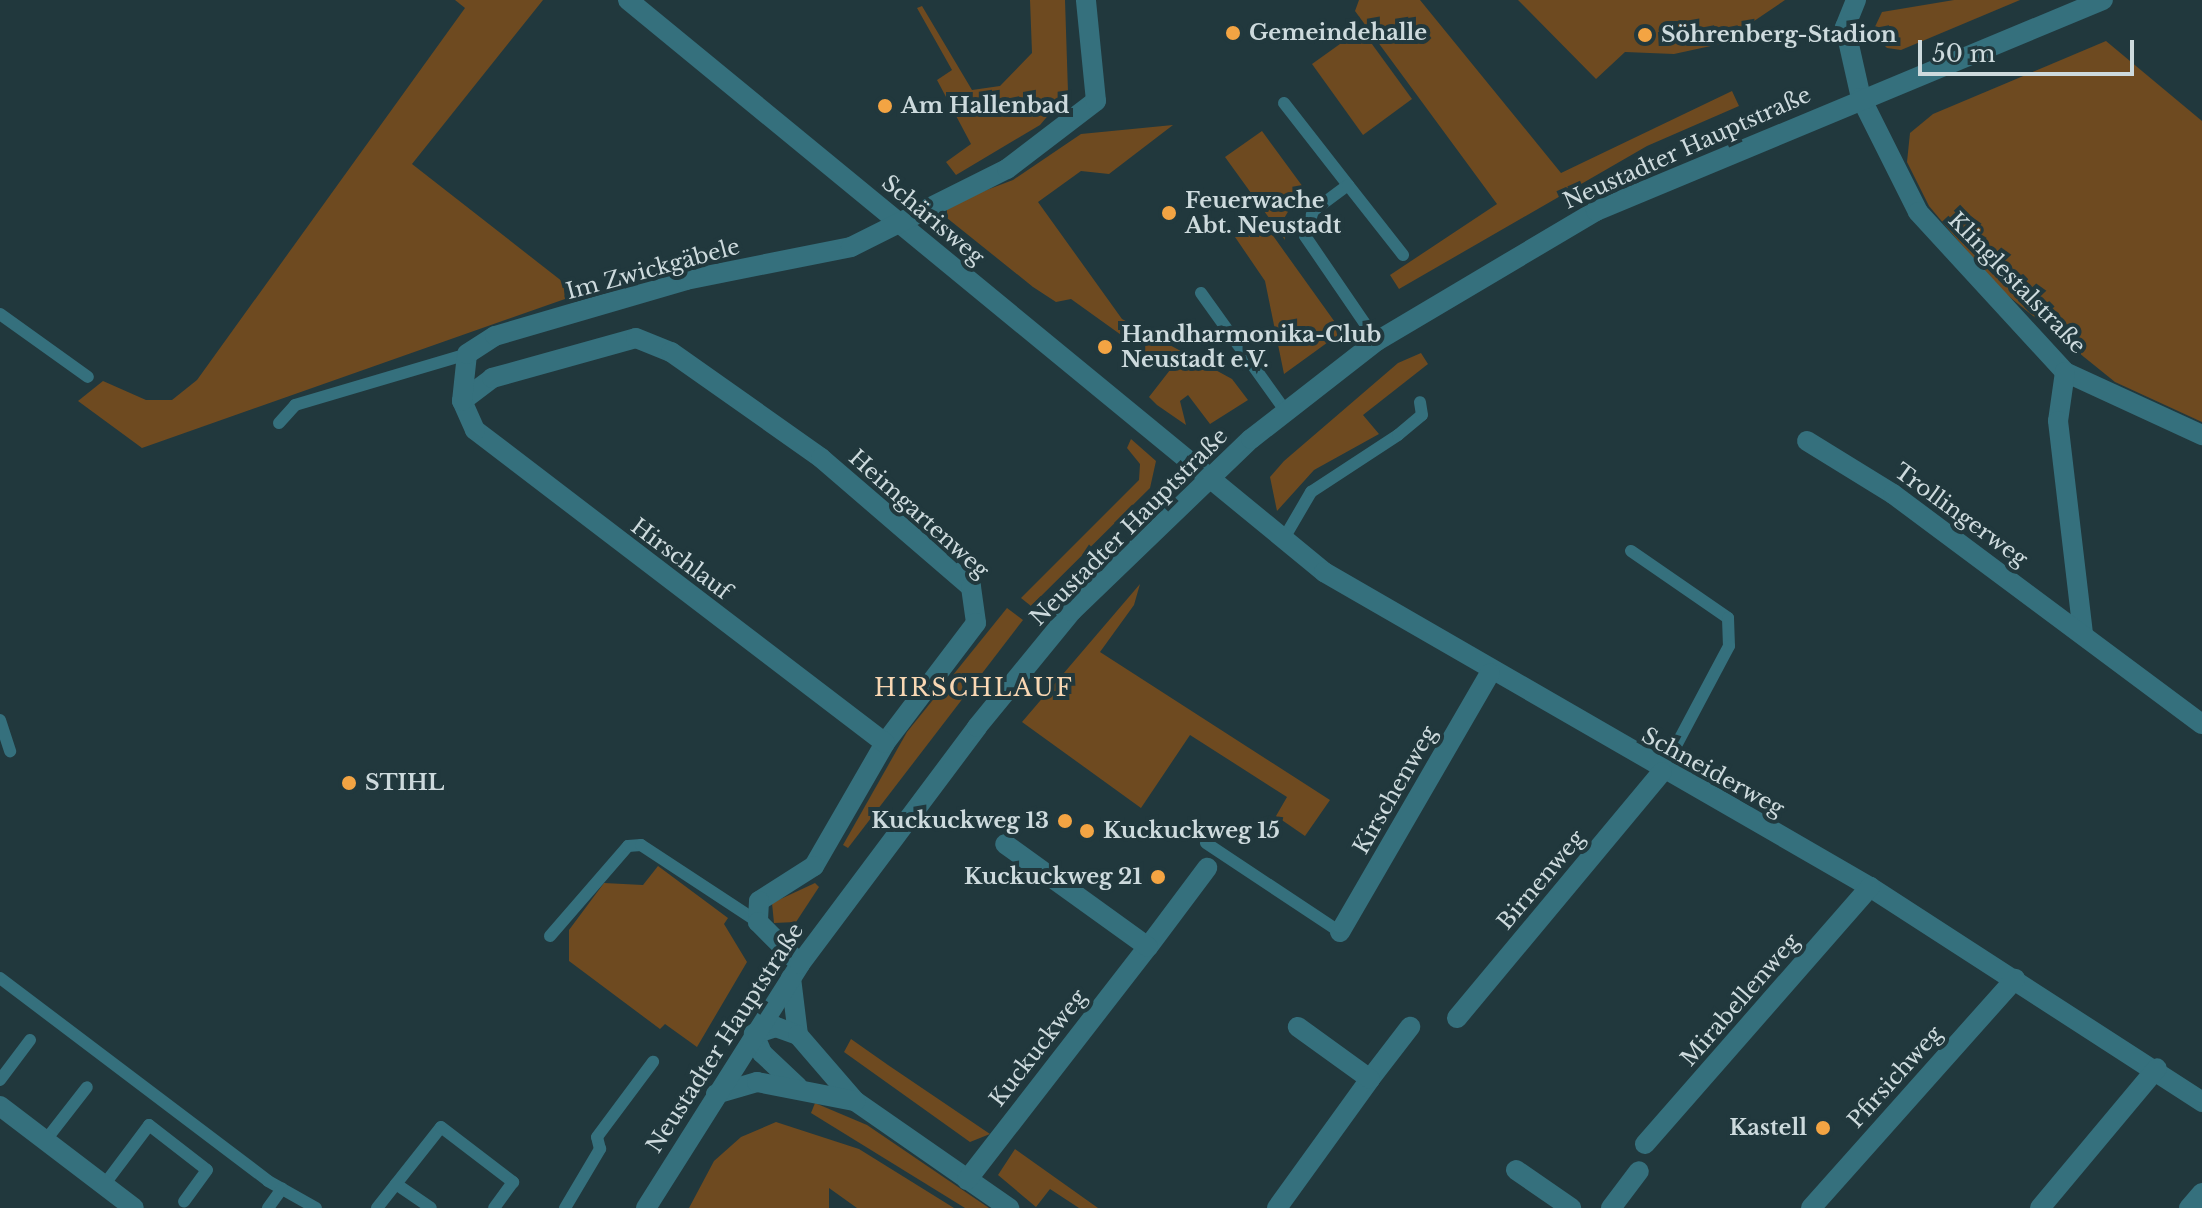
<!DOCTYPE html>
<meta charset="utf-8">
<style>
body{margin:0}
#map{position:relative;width:2202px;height:1208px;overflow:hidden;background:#21383d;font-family:"Libre Baskerville",serif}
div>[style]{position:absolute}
.green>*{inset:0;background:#6e4a20}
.service>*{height:12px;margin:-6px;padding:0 6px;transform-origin:6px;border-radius:6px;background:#35707d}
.minor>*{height:20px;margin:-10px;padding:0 10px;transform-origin:10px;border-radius:10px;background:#35707d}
.tertiary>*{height:20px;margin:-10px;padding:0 10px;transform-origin:10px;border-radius:10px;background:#35707d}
.dots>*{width:22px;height:22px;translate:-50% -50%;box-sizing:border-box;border:4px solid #21383d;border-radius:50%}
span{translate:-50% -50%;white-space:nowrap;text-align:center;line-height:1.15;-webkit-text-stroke:8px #21383d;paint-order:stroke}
.poi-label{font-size:22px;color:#cddadd;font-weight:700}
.left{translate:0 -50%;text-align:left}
.right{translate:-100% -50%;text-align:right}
.street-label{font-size:22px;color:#cddadd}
.neighbourhood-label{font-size:24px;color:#f9d7b3;letter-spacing:2px}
.scale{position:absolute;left:1918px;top:40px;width:216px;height:36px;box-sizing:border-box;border:4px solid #cddadd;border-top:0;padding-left:10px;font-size:24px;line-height:28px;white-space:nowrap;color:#cddadd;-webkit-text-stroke:6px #21383d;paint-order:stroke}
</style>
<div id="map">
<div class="green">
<i style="clip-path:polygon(455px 0,543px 0,412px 164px,563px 282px,565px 299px,142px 448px,78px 401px,103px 381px,146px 400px,172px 400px,197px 380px,465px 8px)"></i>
<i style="clip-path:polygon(1030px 0,1065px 0,1068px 92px,1040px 125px,956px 175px,946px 162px,971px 144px,937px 80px,952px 70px,917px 8px,922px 6px,972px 90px,1000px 86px,1032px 53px)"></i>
<i style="clip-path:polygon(1359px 0,1420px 0,1561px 173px,1732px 91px,1739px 106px,1647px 146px,1399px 289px,1390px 275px,1497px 204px,1355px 11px)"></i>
<i style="clip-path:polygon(1518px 0,1785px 0,1720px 44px,1674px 54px,1625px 52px,1596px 79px)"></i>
<i style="clip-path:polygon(1954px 0,2020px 0,1901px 50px,1887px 48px,1872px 33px,1882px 12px)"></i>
<i style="clip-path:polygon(1361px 29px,1412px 99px,1363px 135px,1312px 64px)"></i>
<i style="clip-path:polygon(2106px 41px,2202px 121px,2202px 422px,2115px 382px,1996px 286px,1929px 206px,1907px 162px,1910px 133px,1933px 114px)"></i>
<i style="clip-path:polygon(1173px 125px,1109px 174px,1081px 171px,1038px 202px,1122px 319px,1232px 379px,1248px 400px,1210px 424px,1188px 395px,1180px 401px,1186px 425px,1157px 405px,1149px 397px,1170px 370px,1071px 299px,1056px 302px,1033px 287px,947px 218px,947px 205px,1013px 180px,1081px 134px)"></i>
<i style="clip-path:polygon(1262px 131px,1303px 187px,1283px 220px,1285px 240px,1225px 157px)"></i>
<i style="clip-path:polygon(1261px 219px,1342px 332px,1284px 374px,1265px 281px,1235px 237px)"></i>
<i style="clip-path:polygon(1421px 353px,1428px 364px,1363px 415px,1379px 434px,1314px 470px,1277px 511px,1270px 477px,1284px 461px,1398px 363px)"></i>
<i style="clip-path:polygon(1131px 439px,1156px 461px,1150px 488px,1031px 606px,1021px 598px,1139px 480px,1140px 464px,1127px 448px)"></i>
<i style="clip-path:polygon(1140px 584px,1134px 605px,1100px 652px,1330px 800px,1305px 836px,1276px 816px,1287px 797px,1190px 735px,1141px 808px,1022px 722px)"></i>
<i style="clip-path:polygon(1007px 608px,1023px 620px,848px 848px,843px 845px,907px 732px)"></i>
<i style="clip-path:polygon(658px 866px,728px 918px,724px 924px,747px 962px,697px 1047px,665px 1024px,660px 1029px,569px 961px,569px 930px,604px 883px,643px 885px)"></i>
<i style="clip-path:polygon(815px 883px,819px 887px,796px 922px,774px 923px,772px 903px)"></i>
<i style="clip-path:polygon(851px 1039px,888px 1065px,990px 1134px,970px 1142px,844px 1052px)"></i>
<i style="clip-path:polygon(815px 1103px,867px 1125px,989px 1208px,965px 1208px,811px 1113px)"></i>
<i style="clip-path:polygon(776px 1122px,859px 1149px,954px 1208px,857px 1208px,829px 1188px,829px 1208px,689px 1208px,714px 1161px,741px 1137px)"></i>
<i style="clip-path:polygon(1015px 1149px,1098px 1208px,1079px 1208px,1050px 1189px,1036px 1207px,998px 1175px)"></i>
</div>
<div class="service">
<i style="left:1284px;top:103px;width:104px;rotate:52deg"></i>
<i style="left:1348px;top:185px;width:44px;rotate:143.4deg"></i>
<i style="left:1313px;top:211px;width:26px;rotate:108deg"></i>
<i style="left:1305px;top:236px;width:127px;rotate:55.6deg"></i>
<i style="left:1348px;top:185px;width:89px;rotate:51.8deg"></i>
<i style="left:1201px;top:293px;width:148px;rotate:54.4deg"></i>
<i style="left:0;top:314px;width:108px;rotate:35.6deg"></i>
<i style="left:279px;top:423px;width:24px;rotate:-48deg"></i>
<i style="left:295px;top:405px;width:179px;rotate:-16.5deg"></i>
<i style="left:1283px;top:540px;width:56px;rotate:-59.7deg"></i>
<i style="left:1311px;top:492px;width:104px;rotate:-33.2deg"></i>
<i style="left:1398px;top:435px;width:31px;rotate:-40deg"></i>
<i style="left:1422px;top:415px;width:13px;rotate:-99deg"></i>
<i style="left:1631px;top:551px;width:118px;rotate:34.6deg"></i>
<i style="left:1728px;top:618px;width:28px;rotate:88deg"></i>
<i style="left:1729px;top:646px;width:143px;rotate:118deg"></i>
<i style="left:0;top:720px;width:33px;rotate:72deg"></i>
<i style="left:1206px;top:843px;width:161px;rotate:33.6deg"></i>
<i style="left:550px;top:936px;width:119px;rotate:-49.1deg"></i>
<i style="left:628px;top:846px;width:13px;rotate:-4deg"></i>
<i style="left:641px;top:845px;width:140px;rotate:33.3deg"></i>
<i style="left:0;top:978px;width:336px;rotate:37.1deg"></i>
<i style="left:268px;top:1181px;width:55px;rotate:29.4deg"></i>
<i style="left:0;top:1080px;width:50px;rotate:-53.1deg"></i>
<i style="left:45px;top:1141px;width:68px;rotate:-52.1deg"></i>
<i style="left:396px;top:1184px;width:42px;rotate:34.4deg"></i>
<i style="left:104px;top:1185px;width:75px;rotate:-53.1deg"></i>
<i style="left:149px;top:1125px;width:73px;rotate:37.8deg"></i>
<i style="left:207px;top:1170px;width:39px;rotate:126deg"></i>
<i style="left:268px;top:1208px;width:24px;rotate:-54deg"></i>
<i style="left:377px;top:1208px;width:103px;rotate:-51.7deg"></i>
<i style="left:441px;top:1127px;width:91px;rotate:37.4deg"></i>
<i style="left:513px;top:1182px;width:32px;rotate:126deg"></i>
<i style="left:565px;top:1208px;width:69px;rotate:-59.3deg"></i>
<i style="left:600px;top:1149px;width:12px;rotate:-104deg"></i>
<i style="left:597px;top:1137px;width:94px;rotate:-53.3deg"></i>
</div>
<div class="minor">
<i style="left:628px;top:0;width:901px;rotate:39.41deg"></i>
<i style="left:1324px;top:572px;width:630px;rotate:29.98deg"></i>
<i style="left:1870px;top:887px;width:396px;rotate:32.9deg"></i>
<i style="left:1856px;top:0;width:29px;rotate:112deg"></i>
<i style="left:1845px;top:27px;width:73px;rotate:77.3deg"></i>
<i style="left:1861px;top:98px;width:127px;rotate:63.4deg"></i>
<i style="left:1918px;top:212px;width:217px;rotate:47.4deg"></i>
<i style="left:2065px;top:372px;width:151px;rotate:24.7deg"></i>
<i style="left:2065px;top:372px;width:49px;rotate:98.1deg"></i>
<i style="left:2058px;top:421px;width:214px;rotate:83.3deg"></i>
<i style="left:462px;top:401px;width:38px;rotate:-37deg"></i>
<i style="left:492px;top:378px;width:149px;rotate:-15.5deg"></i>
<i style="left:636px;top:338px;width:38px;rotate:22deg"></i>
<i style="left:671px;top:352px;width:184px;rotate:35.2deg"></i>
<i style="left:821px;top:458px;width:198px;rotate:40.7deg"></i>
<i style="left:971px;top:587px;width:36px;rotate:82deg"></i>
<i style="left:976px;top:623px;width:151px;rotate:127.2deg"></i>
<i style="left:885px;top:743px;width:142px;rotate:120deg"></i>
<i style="left:814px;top:866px;width:65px;rotate:147.5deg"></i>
<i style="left:759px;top:901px;width:21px;rotate:93deg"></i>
<i style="left:758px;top:922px;width:59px;rotate:45deg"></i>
<i style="left:1807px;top:441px;width:101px;rotate:31.6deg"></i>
<i style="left:1893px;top:494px;width:385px;rotate:36.7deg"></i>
<i style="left:885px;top:743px;width:516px;rotate:-142.64deg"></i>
<i style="left:475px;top:430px;width:32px;rotate:-114deg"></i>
<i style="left:462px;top:401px;width:47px;rotate:-83.9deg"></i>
<i style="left:467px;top:354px;width:33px;rotate:-33deg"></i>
<i style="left:495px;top:336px;width:199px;rotate:-16.3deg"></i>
<i style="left:686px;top:280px;width:168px;rotate:-11.3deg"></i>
<i style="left:851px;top:247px;width:174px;rotate:-26.6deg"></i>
<i style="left:1007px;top:169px;width:112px;rotate:-37.4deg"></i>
<i style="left:1096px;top:101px;width:101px;rotate:-95.7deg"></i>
<i style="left:1340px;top:932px;width:299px;rotate:-59.9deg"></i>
<i style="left:1148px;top:947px;width:99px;rotate:-53.2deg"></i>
<i style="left:791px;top:978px;width:57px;rotate:83deg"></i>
<i style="left:1457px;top:1018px;width:320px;rotate:-50.2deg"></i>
<i style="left:1370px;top:1079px;width:66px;rotate:-52.4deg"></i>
<i style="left:798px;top:1087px;width:50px;rotate:-136.6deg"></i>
<i style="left:762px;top:1053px;width:21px;rotate:-113deg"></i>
<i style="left:754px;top:1034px;width:23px;rotate:-18deg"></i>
<i style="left:776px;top:1027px;width:23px;rotate:20deg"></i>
<i style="left:798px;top:1035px;width:87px;rotate:49.2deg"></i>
<i style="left:855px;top:1101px;width:188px;rotate:34.8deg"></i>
<i style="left:716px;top:1094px;width:43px;rotate:-16.3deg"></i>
<i style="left:757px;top:1082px;width:100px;rotate:11deg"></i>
<i style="left:0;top:1106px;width:168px;rotate:37.3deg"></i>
<i style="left:1645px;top:1144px;width:342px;rotate:-48.8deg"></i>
<i style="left:1516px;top:1170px;width:67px;rotate:34.6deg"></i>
<i style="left:967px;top:1180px;width:295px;rotate:-52.2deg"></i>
<i style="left:1148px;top:947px;width:176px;rotate:-144.2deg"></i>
<i style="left:1277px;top:1208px;width:159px;rotate:-54.2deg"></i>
<i style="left:1370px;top:1079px;width:89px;rotate:-144.2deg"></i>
<i style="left:1611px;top:1208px;width:46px;rotate:-52.9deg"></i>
<i style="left:1811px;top:1208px;width:307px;rotate:-48.3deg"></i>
<i style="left:2040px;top:1208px;width:182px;rotate:-50.1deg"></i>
<i style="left:2189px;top:1208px;width:20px;rotate:-49deg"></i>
</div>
<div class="tertiary">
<i style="left:646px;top:1208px;width:289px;rotate:-57.7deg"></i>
<i style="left:800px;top:964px;width:296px;rotate:-53.2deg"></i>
<i style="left:977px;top:727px;width:150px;rotate:-50.7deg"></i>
<i style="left:1072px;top:611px;width:248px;rotate:-43.9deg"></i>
<i style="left:1251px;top:439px;width:160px;rotate:-37.9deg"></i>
<i style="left:1377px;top:341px;width:255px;rotate:-30.7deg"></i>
<i style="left:1596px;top:211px;width:549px;rotate:-22.6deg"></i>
</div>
<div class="dots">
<i style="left:1233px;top:33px;background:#f3a443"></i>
<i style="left:1645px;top:35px;background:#f3a443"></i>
<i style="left:885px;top:106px;background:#f3a443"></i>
<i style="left:1169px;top:213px;background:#f3a443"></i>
<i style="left:1105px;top:347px;background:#f3a443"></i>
<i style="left:349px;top:783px;background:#f3a443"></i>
<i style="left:1065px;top:821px;background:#f3a443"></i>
<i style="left:1087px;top:831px;background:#f3a443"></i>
<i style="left:1158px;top:877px;background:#f3a443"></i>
<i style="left:1823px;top:1128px;background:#f3a443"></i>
</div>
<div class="poi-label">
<span class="left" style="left:1249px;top:33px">Gemeindehalle</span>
<span class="left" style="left:1661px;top:35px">Söhrenberg-Stadion</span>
<span class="left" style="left:901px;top:106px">Am Hallenbad</span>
<span class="left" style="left:1185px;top:213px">Feuerwache<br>Abt. Neustadt</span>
<span class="left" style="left:1121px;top:347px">Handharmonika-Club<br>Neustadt e.V.</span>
<span class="left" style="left:365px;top:783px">STIHL</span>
<span class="right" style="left:1049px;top:821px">Kuckuckweg 13</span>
<span class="left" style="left:1103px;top:831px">Kuckuckweg 15</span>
<span class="right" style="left:1142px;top:877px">Kuckuckweg 21</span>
<span class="right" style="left:1807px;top:1128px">Kastell</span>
</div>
<div class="street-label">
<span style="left:1687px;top:148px;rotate:-24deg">Neustadter Hauptstraße</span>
<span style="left:933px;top:220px;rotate:40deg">Schärisweg</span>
<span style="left:653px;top:269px;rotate:-15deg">Im Zwickgäbele</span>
<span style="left:2017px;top:283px;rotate:46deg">Klinglestalstraße</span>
<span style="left:919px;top:514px;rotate:42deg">Heimgartenweg</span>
<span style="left:1961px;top:515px;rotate:36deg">Trollingerweg</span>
<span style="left:1129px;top:527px;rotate:-45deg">Neustadter Hauptstraße</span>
<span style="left:681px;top:559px;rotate:37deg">Hirschlauf</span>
<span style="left:1713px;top:772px;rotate:29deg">Schneiderweg</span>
<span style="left:1395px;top:790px;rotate:-60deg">Kirschenweg</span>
<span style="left:1541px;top:880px;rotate:-50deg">Birnenweg</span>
<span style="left:1740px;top:1000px;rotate:-49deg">Mirabellenweg</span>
<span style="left:725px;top:1038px;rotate:-57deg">Neustadter Hauptstraße</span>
<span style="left:1038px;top:1048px;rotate:-52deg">Kuckuckweg</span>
<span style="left:1895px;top:1077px;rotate:-48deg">Pfirsichweg</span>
</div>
<div class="neighbourhood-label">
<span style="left:974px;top:688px">HIRSCHLAUF</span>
</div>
<div class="scale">50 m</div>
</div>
